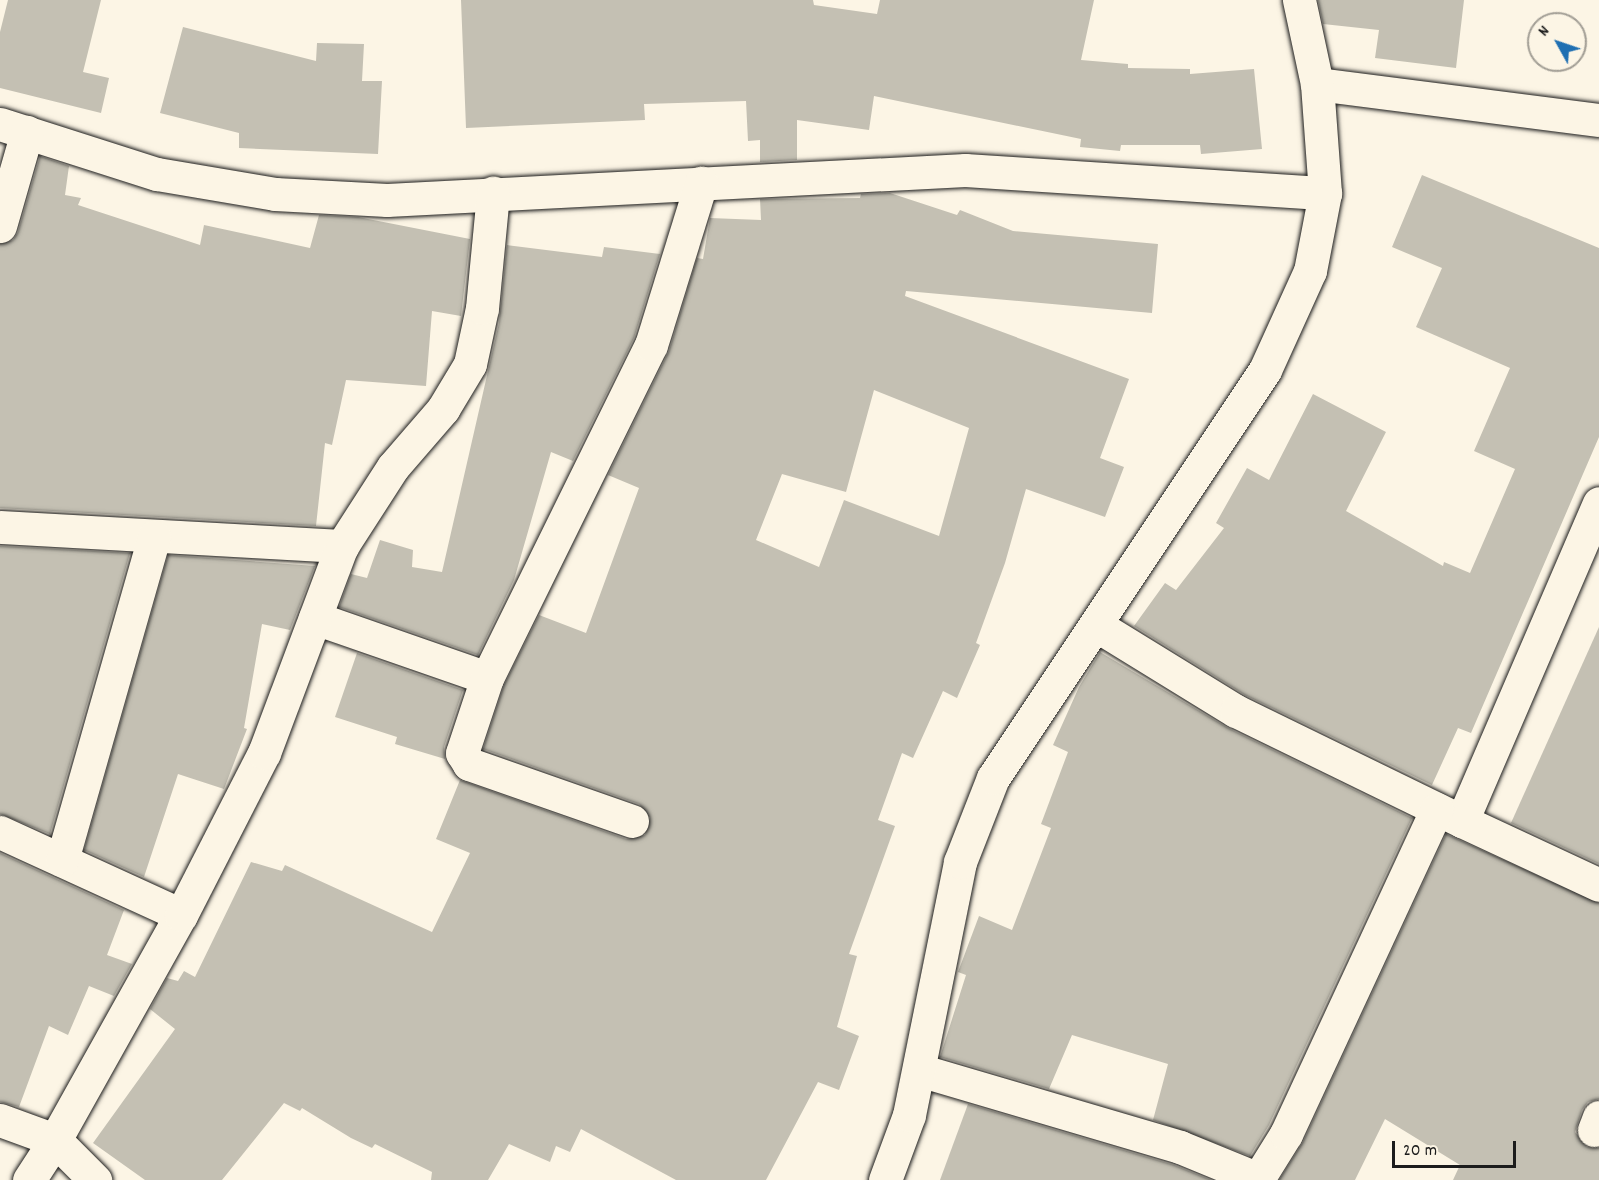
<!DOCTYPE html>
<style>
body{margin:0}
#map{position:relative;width:1599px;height:1180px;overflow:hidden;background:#fcf5e5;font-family:Dekko,sans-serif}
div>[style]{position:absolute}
.building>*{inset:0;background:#c4c0b3}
.roads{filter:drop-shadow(0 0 2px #1c1c1c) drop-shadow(0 0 2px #1c1c1c)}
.minor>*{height:33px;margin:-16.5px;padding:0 16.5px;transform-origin:16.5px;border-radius:16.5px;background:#fcf5e5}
.highway>*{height:33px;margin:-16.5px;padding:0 16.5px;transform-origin:16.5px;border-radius:16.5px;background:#fcf5e5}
span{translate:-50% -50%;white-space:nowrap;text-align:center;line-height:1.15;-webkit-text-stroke:4.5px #fcf5e5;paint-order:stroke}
.north{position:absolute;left:1527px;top:12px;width:60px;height:60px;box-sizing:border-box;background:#fcf5e5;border:2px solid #a29e95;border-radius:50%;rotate:310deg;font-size:16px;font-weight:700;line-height:24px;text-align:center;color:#1c1c1c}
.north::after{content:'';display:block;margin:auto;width:21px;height:27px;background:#1f6fb2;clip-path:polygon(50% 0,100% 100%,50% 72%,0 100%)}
.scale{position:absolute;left:1392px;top:1141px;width:124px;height:27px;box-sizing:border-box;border:3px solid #1c1c1c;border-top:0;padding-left:8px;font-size:18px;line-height:21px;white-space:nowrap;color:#1c1c1c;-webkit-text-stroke:4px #fcf5e5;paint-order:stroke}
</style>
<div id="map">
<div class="building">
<i style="clip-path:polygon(8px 0,101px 0,83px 72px,109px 78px,101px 113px,0 88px,0 32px)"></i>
<i style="clip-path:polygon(461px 0,813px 0,814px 5px,877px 14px,880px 0,1094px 0,1081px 60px,1128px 64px,1128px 68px,1190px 69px,1190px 74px,1254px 69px,1262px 149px,1201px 154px,1200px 145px,1121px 145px,1120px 151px,1080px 147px,1081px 139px,874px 96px,869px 130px,797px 120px,797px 160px,760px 162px,760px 140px,748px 141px,746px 101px,644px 104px,645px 120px,466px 128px)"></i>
<i style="clip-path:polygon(1318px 0,1464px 0,1456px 68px,1375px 58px,1379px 30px,1323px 24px)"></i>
<i style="clip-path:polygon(183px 27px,316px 61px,317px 43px,364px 44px,362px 81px,382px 81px,378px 154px,239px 148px,239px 133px,160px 113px)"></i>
<i style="clip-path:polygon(40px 156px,69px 166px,65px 195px,81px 198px,78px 205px,200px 245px,204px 225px,310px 248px,319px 215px,358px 217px,470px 239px,461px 316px,432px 311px,426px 386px,346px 380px,332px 445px,325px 443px,316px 526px,0 508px,0 244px,13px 240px,18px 232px)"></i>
<i style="clip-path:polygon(1422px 175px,1599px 248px,1599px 437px,1471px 733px,1458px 728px,1432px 785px,1245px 695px,1134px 626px,1165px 583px,1176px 590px,1224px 528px,1216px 523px,1247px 468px,1269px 480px,1313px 394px,1386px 432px,1346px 511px,1443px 566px,1444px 562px,1470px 573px,1515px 469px,1474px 451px,1510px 368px,1416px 327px,1442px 268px,1392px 247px)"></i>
<i style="clip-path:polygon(evenodd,890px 193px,957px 215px,960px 210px,1013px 231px,1158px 244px,1152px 313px,906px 291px,905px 296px,1129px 379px,1100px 458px,1124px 467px,1105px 517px,1026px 489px,1005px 563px,976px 643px,980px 645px,957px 698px,943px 691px,913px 758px,902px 753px,878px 820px,895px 826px,849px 954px,857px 956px,837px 1027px,859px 1036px,839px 1090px,818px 1082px,766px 1180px,676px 1180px,581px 1129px,570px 1152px,556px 1146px,550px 1162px,509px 1144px,488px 1180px,431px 1180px,432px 1172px,375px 1144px,372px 1148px,351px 1138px,302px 1108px,300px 1111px,284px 1103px,222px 1180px,145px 1180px,93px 1143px,175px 1029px,150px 1009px,167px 978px,178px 981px,184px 971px,195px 977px,251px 862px,282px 871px,285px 865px,432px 932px,470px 853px,436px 839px,460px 780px,626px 839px,645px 835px,650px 818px,639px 804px,483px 749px,504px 685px,539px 615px,586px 633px,639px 488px,608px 475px,669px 351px,697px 258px,703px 259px,710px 218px,761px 220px,760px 199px,860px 198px,861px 194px,890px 193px,874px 390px,969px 428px,939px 536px,844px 500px,819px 567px,756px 540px,782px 474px,846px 492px,874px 390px)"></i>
<i style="clip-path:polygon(507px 245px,602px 257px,604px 247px,660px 254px,634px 338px,573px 461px,551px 452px,514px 580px,478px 655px,339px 607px,351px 574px,367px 578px,380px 540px,413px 550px,412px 567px,442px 572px,499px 323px)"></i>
<i style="clip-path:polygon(0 546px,130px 553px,50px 834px,0 814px)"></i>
<i style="clip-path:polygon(168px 555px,315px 566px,290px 630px,262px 624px,244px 728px,247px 729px,224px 789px,178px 774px,144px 877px,84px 850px)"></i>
<i style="clip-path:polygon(1599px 627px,1599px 864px,1511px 823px)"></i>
<i style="clip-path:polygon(1100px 652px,1228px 728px,1412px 818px,1269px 1125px,1250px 1156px,1153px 1120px,1168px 1064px,1072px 1035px,1049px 1089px,940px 1057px,966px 975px,958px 972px,979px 916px,1012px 930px,1051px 828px,1041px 824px,1068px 752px,1053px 745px,1079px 687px)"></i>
<i style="clip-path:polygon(357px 653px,463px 690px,444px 747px,445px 759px,395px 744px,397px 737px,335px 717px)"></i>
<i style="clip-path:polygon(1446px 834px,1599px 903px,1599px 1099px,1588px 1102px,1582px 1110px,1575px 1132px,1587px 1147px,1599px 1148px,1599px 1180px,1453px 1180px,1460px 1165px,1385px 1119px,1355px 1180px,1279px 1180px,1303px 1142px)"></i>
<i style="clip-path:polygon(0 853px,124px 910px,107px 955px,132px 964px,114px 996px,89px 986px,68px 1035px,49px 1026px,19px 1107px,0 1102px)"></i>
<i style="clip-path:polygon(968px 1104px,1174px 1165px,1211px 1180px,940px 1180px)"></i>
</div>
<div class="roads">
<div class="minor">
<i style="left:1317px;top:84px;width:284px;rotate:7.3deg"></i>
<i style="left:0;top:124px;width:165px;rotate:17.7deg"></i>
<i style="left:157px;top:174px;width:120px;rotate:9.6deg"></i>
<i style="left:275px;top:194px;width:112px;rotate:3.1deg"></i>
<i style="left:387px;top:200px;width:579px;rotate:-2.97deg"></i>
<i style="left:965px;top:170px;width:361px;rotate:3.7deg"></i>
<i style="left:0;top:226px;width:98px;rotate:-74deg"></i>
<i style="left:0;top:527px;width:343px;rotate:3.2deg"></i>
<i style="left:315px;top:618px;width:182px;rotate:19.2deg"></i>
<i style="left:1096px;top:625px;width:164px;rotate:31.6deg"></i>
<i style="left:1236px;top:711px;width:251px;rotate:26deg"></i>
<i style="left:1462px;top:821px;width:346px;rotate:-66.7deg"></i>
<i style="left:632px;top:821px;width:173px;rotate:-160.7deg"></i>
<i style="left:469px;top:764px;width:13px;rotate:-122deg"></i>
<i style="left:462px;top:753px;width:79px;rotate:-71.6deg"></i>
<i style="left:487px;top:678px;width:371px;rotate:-63.8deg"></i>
<i style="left:651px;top:345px;width:170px;rotate:-72.8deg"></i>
<i style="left:1462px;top:821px;width:151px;rotate:25deg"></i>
<i style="left:0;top:832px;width:199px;rotate:24.6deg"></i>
<i style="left:62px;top:860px;width:336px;rotate:-74.1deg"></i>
<i style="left:919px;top:1070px;width:272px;rotate:16.4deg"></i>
<i style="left:1180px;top:1147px;width:84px;rotate:22.3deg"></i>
<i style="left:1258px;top:1179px;width:53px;rotate:-58.1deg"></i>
<i style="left:1286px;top:1134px;width:358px;rotate:-65.1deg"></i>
<i style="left:0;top:1120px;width:59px;rotate:20deg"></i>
<i style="left:55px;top:1140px;width:57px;rotate:45deg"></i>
<i style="left:1594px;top:1130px;width:14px;rotate:-69deg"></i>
<i style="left:29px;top:1180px;width:48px;rotate:-57deg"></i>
<i style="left:55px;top:1140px;width:258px;rotate:-60.8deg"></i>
<i style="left:181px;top:915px;width:182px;rotate:-62.9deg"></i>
<i style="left:264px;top:753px;width:221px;rotate:-69.4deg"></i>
<i style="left:342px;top:546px;width:94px;rotate:-57.2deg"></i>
<i style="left:393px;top:467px;width:77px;rotate:-49.2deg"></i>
<i style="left:443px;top:409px;width:52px;rotate:-59deg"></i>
<i style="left:470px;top:364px;width:57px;rotate:-77.9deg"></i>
<i style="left:482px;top:308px;width:116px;rotate:-84.5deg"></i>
</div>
<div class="highway">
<i style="left:885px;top:1180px;width:69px;rotate:-69.7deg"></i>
<i style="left:909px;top:1115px;width:258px;rotate:-78.6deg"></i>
<i style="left:960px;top:862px;width:90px;rotate:-68.6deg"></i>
<i style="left:993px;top:778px;width:490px;rotate:-56.3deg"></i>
<i style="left:1265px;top:370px;width:109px;rotate:-65.6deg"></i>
<i style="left:1310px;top:271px;width:79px;rotate:-79.1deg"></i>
<i style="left:1325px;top:193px;width:109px;rotate:-94.2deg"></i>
<i style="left:1317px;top:84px;width:86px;rotate:-102.1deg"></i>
</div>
</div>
<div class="north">N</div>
<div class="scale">20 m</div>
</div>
